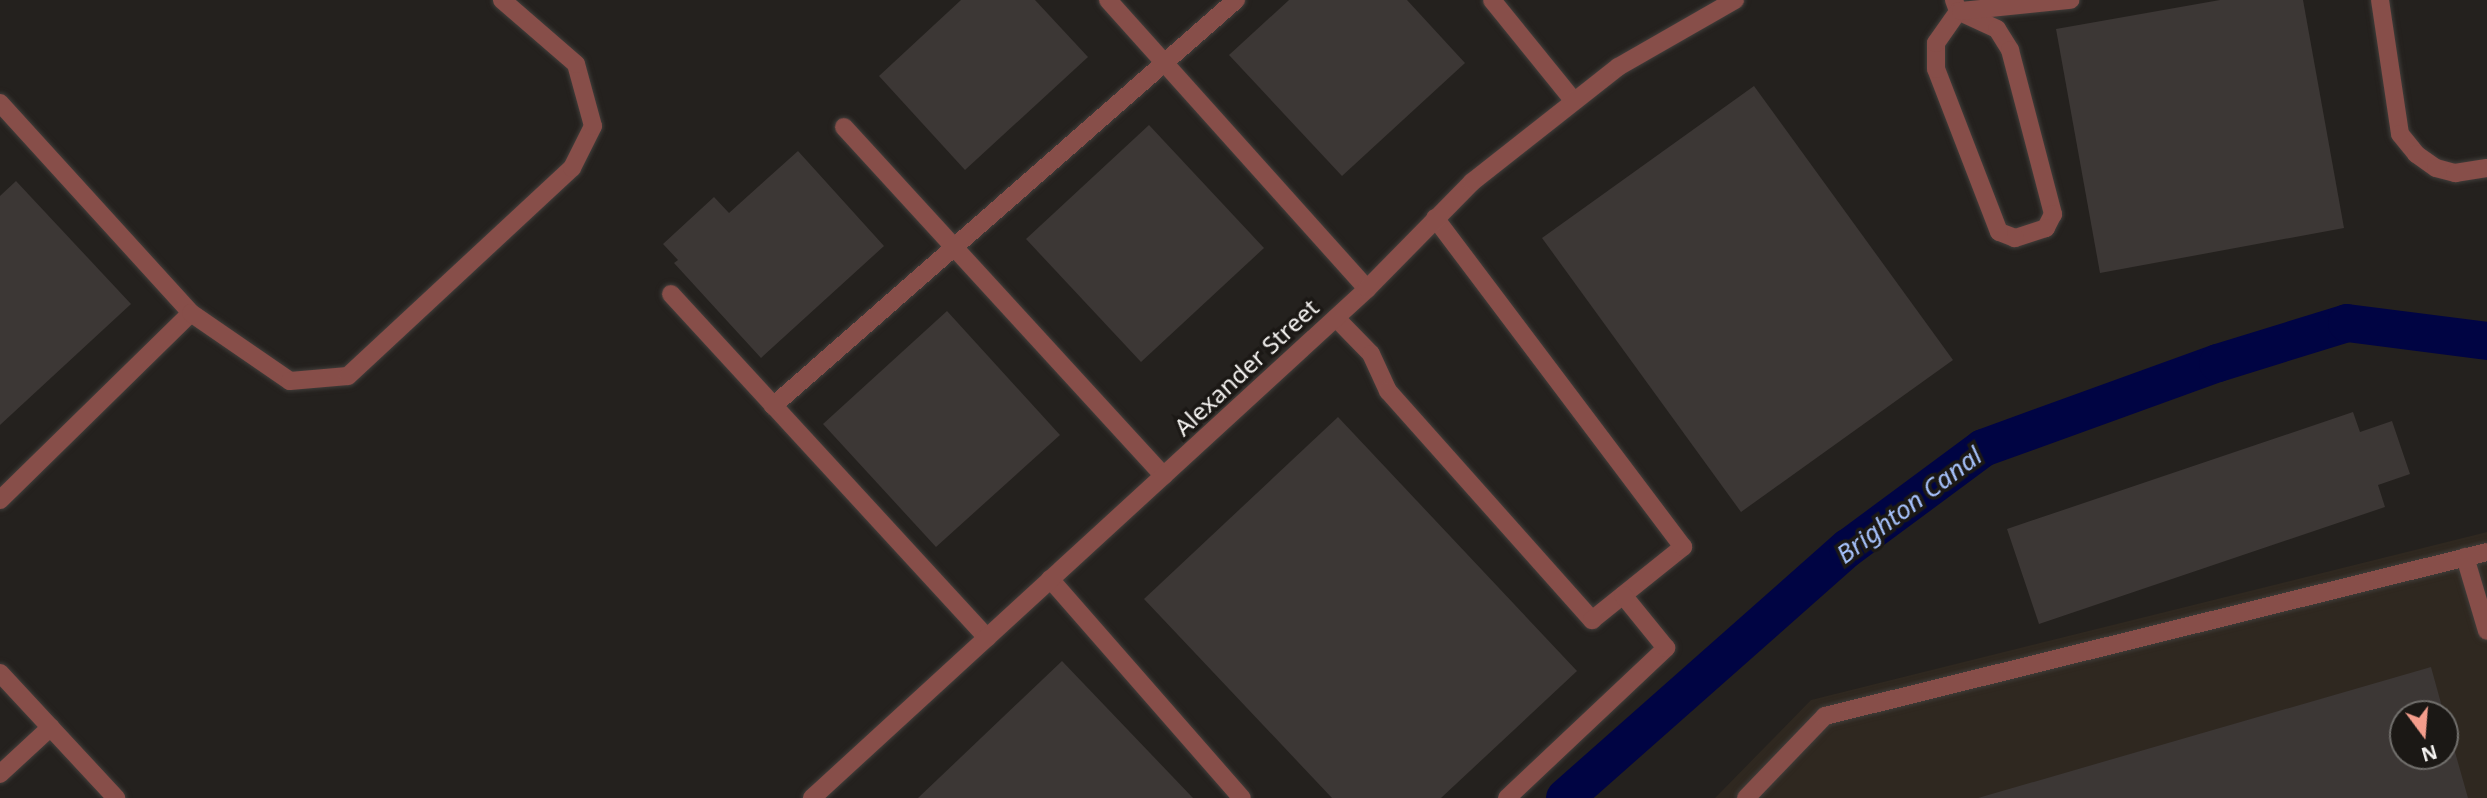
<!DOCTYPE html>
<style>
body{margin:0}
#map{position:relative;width:2487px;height:798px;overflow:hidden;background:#24211e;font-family:"Noto Sans",sans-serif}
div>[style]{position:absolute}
.built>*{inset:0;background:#2f2820}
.canal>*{height:38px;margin:-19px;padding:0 19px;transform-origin:19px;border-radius:19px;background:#000443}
.building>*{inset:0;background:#3c3735}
.roads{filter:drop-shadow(0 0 2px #413e3b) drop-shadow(0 0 2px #413e3b)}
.lane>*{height:18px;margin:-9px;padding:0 9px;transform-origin:9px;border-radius:9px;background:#874e49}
.street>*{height:18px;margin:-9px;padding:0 9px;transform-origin:9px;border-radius:9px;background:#874e49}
span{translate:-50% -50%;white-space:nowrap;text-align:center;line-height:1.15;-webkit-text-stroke:7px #1b1815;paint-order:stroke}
.street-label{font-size:24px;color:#f3f1ef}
.water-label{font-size:26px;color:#a5c0f9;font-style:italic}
.north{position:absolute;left:2389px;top:700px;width:70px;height:70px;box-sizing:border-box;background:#1b1815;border:2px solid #716f6c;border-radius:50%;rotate:164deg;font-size:19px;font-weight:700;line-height:28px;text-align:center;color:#f3f1ef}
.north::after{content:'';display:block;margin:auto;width:24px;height:32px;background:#f49d8c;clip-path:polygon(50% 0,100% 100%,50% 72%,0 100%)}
</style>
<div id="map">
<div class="built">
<i style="clip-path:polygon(evenodd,2487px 532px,2487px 798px,1715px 798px,1811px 700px,2487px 532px,2403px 714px,2445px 714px,2445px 756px,2403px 756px,2403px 714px)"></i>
</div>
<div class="canal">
<i style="left:1565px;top:798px;width:378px;rotate:-41.5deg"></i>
<i style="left:1848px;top:548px;width:168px;rotate:-36.5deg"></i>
<i style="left:1983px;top:448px;width:250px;rotate:-19.9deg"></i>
<i style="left:2218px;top:363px;width:135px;rotate:-17.2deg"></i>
<i style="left:2347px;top:323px;width:141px;rotate:7.3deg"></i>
</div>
<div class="building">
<i style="clip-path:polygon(961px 0,1035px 0,1088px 57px,965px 170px,879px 76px)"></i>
<i style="clip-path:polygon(1289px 0,1407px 0,1465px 63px,1342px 176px,1229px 55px)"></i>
<i style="clip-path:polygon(2220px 0,2303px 0,2344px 228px,2100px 273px,2056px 29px)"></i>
<i style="clip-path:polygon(1754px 86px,1953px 360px,1741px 512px,1542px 238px)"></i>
<i style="clip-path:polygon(1149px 125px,1264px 248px,1141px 362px,1026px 239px)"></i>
<i style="clip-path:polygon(798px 151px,884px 246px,761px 358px,674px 263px,678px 260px,663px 244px,714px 197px,729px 213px)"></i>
<i style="clip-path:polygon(16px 181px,131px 304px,0 425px,0 196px)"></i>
<i style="clip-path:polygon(947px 311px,1060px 435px,936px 547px,823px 424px)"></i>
<i style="clip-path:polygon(2353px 412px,2360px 432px,2392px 421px,2410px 474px,2378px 485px,2385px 507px,2039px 624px,2007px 529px)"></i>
<i style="clip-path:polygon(1338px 417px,1577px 671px,1441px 798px,1332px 798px,1144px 599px)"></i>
<i style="clip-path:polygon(1062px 661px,1193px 798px,918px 798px)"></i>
<i style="clip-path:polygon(2431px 667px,2444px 714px,2403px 714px,2403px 756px,2445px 756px,2446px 720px,2468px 798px,1978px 798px)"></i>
</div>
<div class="roads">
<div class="lane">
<i style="left:1108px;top:0;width:388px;rotate:48.1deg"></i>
<i style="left:1492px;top:0;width:129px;rotate:51deg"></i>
<i style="left:1954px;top:0;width:12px;rotate:70deg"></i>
<i style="left:1958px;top:11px;width:43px;rotate:24.8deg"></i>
<i style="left:1997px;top:29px;width:25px;rotate:58deg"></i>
<i style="left:2010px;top:50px;width:170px;rotate:75.3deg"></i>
<i style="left:2053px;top:214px;width:16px;rotate:117deg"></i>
<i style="left:2046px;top:228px;width:33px;rotate:162deg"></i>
<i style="left:2015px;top:238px;width:17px;rotate:-159deg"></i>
<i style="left:1999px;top:232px;width:175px;rotate:-111.1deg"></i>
<i style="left:1936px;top:69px;width:26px;rotate:-90deg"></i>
<i style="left:1936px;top:43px;width:39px;rotate:-55deg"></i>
<i style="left:2380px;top:0;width:135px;rotate:81.5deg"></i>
<i style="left:2400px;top:134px;width:26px;rotate:51deg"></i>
<i style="left:2416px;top:154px;width:24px;rotate:35deg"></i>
<i style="left:2436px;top:168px;width:20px;rotate:15deg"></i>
<i style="left:2455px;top:173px;width:32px;rotate:-9deg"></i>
<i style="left:1961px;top:11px;width:110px;rotate:-5.8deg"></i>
<i style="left:0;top:103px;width:284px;rotate:47.7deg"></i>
<i style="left:844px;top:127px;width:473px;rotate:47.5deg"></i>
<i style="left:671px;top:294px;width:467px;rotate:47.4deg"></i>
<i style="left:1336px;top:318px;width:50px;rotate:45.8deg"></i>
<i style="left:1371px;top:354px;width:41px;rotate:65.3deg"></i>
<i style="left:1388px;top:391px;width:307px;rotate:48.3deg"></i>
<i style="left:1592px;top:620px;width:117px;rotate:-38.7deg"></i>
<i style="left:1683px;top:547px;width:412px;rotate:-127deg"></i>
<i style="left:773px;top:406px;width:616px;rotate:-41.25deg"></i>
<i style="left:0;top:500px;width:267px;rotate:-44.4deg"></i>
<i style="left:191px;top:313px;width:120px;rotate:34.5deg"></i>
<i style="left:290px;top:381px;width:58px;rotate:-4.9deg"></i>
<i style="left:348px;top:376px;width:306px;rotate:-42.9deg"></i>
<i style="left:572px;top:168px;width:47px;rotate:-63.4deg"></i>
<i style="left:593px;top:126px;width:64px;rotate:-105.3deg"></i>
<i style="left:576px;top:64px;width:98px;rotate:-139.1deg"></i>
<i style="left:2465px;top:557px;width:77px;rotate:73.4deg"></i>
<i style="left:1050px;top:579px;width:291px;rotate:48.8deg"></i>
<i style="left:0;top:774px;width:69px;rotate:-42.7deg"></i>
<i style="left:1507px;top:798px;width:219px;rotate:-43.3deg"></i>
<i style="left:1666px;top:648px;width:68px;rotate:-129.1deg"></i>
<i style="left:1746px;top:798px;width:114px;rotate:-46.1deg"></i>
<i style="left:1825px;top:716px;width:682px;rotate:-13.91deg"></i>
</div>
<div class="street">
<i style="left:0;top:673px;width:171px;rotate:47.1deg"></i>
<i style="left:812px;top:798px;width:753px;rotate:-42.52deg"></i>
<i style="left:1367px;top:289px;width:150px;rotate:-45.5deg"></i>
<i style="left:1472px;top:182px;width:186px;rotate:-38.2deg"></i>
<i style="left:1618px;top:67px;width:135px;rotate:-29.8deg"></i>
</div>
</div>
<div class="street-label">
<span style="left:1246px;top:367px;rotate:-43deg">Alexander Street</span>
</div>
<div class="water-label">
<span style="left:1909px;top:505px;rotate:-37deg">Brighton Canal</span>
</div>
<div class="north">N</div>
</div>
